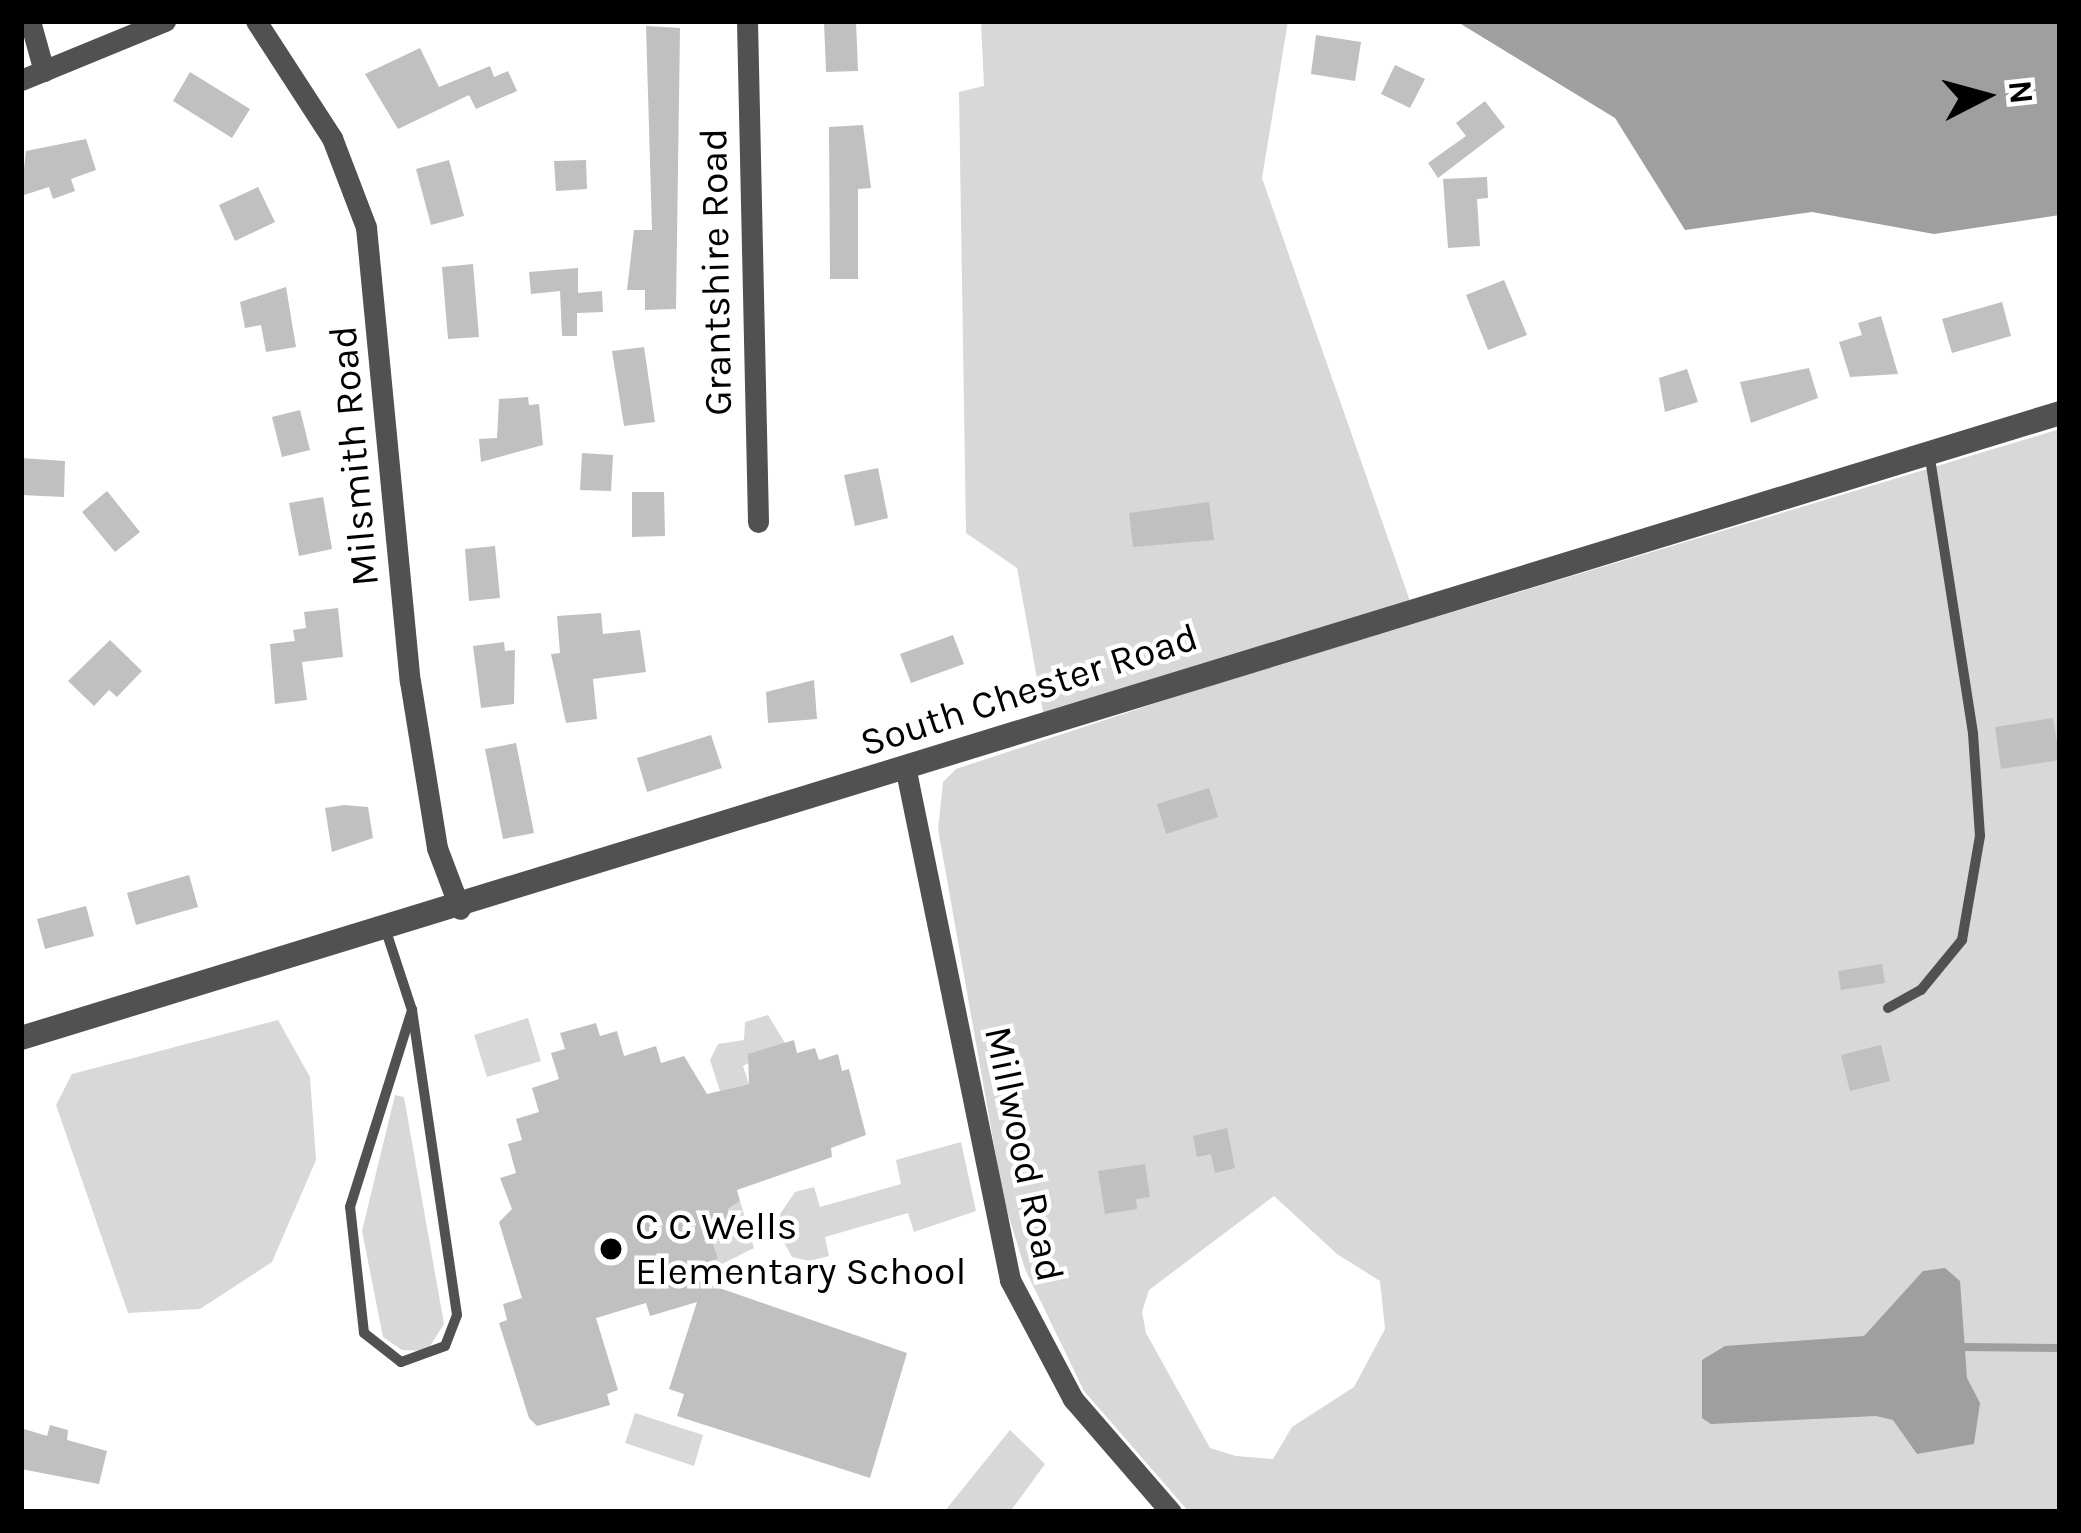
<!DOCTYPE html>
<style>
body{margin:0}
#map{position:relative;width:2081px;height:1533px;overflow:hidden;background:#fff;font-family:Karla,sans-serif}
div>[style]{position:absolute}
.green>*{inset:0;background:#d8d8d8}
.water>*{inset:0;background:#9f9f9f}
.stream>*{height:8px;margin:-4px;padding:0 4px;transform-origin:4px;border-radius:4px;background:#9f9f9f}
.building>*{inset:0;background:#c0c0c0}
.service>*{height:10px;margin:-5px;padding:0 5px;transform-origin:5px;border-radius:5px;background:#515151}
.minor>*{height:21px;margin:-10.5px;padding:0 10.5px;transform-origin:10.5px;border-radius:10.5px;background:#515151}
.tertiary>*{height:24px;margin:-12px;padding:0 12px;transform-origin:12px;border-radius:12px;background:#515151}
.dots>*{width:33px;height:33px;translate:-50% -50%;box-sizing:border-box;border:6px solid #fff;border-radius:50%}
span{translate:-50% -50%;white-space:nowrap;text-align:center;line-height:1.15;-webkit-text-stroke:9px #fff;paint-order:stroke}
.street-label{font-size:39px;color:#000}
.poi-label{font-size:39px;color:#000}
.left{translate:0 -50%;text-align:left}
.frame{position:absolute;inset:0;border:24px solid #000;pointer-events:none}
.north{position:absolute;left:1925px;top:36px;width:120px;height:120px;-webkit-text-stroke:9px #fff;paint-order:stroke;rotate:84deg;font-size:33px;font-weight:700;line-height:48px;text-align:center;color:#000}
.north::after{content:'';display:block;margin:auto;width:42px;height:54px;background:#000;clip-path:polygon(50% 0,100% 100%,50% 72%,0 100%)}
</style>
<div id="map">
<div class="green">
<i style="clip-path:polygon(981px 21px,1288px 21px,1262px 178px,1411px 604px,1044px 717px,1017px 568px,966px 533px,959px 92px,984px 86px)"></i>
<i style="clip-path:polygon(evenodd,2060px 429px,2060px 1512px,1189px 1512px,1084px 1391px,1025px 1269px,1004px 1201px,938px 829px,943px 782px,956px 769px,1211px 685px,2060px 429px,1274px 1196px,1337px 1254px,1380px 1281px,1385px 1329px,1354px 1387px,1292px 1427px,1273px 1459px,1236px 1456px,1210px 1448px,1146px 1333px,1142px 1312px,1149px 1290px,1274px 1196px)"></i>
<i style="clip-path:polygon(768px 1015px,785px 1043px,743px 1066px,749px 1084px,720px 1091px,710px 1060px,718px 1044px,744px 1040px,745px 1022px)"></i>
<i style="clip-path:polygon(528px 1018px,541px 1061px,487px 1077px,474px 1035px)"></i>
<i style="clip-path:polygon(278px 1020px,310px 1077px,316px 1160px,272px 1262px,200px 1309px,128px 1313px,56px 1105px,72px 1074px)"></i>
<i style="clip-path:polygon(395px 1095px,404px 1097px,444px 1324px,427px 1351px,402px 1350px,383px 1337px,362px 1231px)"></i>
<i style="clip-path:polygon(961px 1142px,976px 1211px,914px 1232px,908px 1213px,825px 1237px,829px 1256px,809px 1261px,792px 1257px,782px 1239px,780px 1214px,795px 1192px,814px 1187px,820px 1207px,901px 1184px,896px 1160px)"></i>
<i style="clip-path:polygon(740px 1201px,754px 1248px,702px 1274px,699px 1266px,718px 1259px,712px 1240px,732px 1227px,728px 1209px)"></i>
<i style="clip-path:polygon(635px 1413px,703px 1435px,694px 1466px,625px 1443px)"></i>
<i style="clip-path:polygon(1010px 1430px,1045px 1464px,1010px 1512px,944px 1512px)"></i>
</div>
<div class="water">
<i style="clip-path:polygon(1456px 21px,2060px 21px,2060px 215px,1934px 234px,1812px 212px,1685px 230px,1615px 118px)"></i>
<i style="clip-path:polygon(1945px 1268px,1960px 1281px,1967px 1378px,1980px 1403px,1974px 1444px,1917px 1454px,1893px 1420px,1876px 1416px,1711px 1424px,1702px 1418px,1702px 1360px,1725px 1346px,1864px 1336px,1923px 1271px)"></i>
</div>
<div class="stream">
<i style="left:1962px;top:1347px;width:98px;rotate:0.6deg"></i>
</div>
<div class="building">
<i style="clip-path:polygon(824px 21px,856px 21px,858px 71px,826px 72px)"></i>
<i style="clip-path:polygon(646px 26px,680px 28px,676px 309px,645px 310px,645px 290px,627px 290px,634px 230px,652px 230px)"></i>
<i style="clip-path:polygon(1316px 35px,1361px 42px,1355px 81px,1311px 74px)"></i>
<i style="clip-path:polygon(420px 48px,439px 87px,490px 66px,494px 77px,508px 71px,517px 91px,476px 109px,469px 95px,398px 129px,365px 74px)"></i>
<i style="clip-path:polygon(1395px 65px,1425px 79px,1410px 108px,1381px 94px)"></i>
<i style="clip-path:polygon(190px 72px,250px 109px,232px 138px,173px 101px)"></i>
<i style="clip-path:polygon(1485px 101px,1505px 127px,1438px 178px,1428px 163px,1466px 136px,1456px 123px)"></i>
<i style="clip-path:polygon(863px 125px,871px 188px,858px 189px,858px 279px,830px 279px,829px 127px)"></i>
<i style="clip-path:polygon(86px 139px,96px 170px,71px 179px,75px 191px,53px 199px,49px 187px,21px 196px,26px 151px)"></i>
<i style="clip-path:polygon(449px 160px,464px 216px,431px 225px,416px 169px)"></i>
<i style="clip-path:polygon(586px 160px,587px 189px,556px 191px,554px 161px)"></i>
<i style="clip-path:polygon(1487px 177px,1488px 198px,1477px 199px,1480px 246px,1448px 248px,1443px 179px)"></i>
<i style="clip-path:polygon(258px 187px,275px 222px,235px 241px,219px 205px)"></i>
<i style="clip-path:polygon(473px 264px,479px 337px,448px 339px,442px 267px)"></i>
<i style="clip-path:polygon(578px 268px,578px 293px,602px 291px,603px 312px,577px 313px,577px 336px,562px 336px,560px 291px,531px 294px,529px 272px)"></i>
<i style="clip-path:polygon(1504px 280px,1527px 335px,1488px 350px,1466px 295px)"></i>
<i style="clip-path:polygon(286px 287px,296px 347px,266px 352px,261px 325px,245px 328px,240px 302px)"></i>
<i style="clip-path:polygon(2002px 302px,2011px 336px,1952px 353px,1942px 319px)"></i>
<i style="clip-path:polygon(1881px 316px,1898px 374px,1850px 377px,1839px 342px,1862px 335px,1858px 323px)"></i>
<i style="clip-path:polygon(644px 347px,655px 422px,624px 426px,612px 351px)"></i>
<i style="clip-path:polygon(1809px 368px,1818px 398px,1751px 423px,1740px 382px)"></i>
<i style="clip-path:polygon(1687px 369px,1698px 402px,1665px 412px,1659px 378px)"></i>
<i style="clip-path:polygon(528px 397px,529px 405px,539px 404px,543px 445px,481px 462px,479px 439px,497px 438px,499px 399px)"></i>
<i style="clip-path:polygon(300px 410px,310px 450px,282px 457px,272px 417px)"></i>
<i style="clip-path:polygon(582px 453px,613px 455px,611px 491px,580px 490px)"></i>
<i style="clip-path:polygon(21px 458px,65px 461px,64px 497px,21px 495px)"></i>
<i style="clip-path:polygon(878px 468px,888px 518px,855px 526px,844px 475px)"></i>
<i style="clip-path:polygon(107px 491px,140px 532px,115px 552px,82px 512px)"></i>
<i style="clip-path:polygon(632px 492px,664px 492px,665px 536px,632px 537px)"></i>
<i style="clip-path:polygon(323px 497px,332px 549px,299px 556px,289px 503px)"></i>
<i style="clip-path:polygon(1209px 502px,1214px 540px,1133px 547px,1129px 513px)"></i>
<i style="clip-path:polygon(495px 546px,500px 598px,469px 601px,465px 549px)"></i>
<i style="clip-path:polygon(338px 608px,343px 657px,302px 662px,307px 700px,275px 704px,270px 644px,295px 641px,293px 630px,306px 628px,304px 612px)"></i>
<i style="clip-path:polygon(601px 613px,603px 634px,640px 630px,646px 672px,593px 679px,597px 719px,566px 723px,551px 654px,560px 653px,557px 616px)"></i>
<i style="clip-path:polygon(953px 635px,964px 664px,911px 683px,900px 654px)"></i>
<i style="clip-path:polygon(110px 640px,142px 671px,117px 697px,109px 690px,94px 706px,68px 681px)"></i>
<i style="clip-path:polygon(504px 642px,505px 651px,515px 650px,514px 704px,481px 708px,473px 646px)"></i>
<i style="clip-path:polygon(814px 680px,817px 719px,768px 723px,766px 692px)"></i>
<i style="clip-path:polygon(2053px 718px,2060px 760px,2001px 769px,1995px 727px)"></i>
<i style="clip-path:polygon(711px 735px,722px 768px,647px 792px,637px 758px)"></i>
<i style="clip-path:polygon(516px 743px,534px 833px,503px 839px,485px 749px)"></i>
<i style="clip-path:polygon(1209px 788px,1218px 817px,1166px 834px,1157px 804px)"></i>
<i style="clip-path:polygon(344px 805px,368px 807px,373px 838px,332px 852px,325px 808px)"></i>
<i style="clip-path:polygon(189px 875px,198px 907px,136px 925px,127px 893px)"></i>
<i style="clip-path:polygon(86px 906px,94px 936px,45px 949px,37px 919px)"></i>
<i style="clip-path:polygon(1882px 964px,1885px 983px,1841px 990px,1838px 971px)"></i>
<i style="clip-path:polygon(596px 1023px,600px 1036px,617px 1031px,624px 1056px,656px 1046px,661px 1063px,684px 1056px,707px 1094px,749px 1084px,748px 1054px,794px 1040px,797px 1053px,815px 1048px,819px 1060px,838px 1054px,842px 1071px,849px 1069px,866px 1135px,831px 1148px,832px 1157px,737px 1190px,740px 1201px,728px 1209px,732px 1226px,712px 1240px,718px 1259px,676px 1273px,907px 1353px,870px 1478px,677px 1416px,684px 1394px,669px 1389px,697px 1302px,650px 1316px,646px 1303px,596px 1318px,618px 1390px,607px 1394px,610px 1405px,537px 1426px,529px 1418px,499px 1323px,507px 1320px,503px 1304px,522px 1298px,499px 1222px,512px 1209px,500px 1178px,516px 1173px,508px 1144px,522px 1140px,516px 1119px,539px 1112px,532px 1088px,559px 1079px,551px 1053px,565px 1049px,560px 1033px)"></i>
<i style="clip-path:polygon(1881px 1045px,1890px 1081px,1850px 1091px,1841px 1055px)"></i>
<i style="clip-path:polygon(1227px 1128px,1235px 1168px,1215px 1173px,1211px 1154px,1197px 1157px,1193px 1136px)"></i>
<i style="clip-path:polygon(1145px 1164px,1150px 1197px,1136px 1199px,1137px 1209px,1105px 1214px,1098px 1171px)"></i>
<i style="clip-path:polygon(50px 1425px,68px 1430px,67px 1440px,107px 1451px,99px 1484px,21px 1469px,24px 1429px,47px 1436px)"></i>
</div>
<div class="service">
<i style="left:386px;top:931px;width:83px;rotate:71.8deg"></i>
<i style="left:412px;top:1010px;width:308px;rotate:81.6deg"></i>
<i style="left:457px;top:1315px;width:33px;rotate:111deg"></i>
<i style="left:445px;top:1346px;width:47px;rotate:160deg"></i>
<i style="left:401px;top:1362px;width:47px;rotate:-141.9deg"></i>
<i style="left:364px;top:1333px;width:127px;rotate:-96.3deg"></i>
<i style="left:350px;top:1207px;width:207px;rotate:-72.5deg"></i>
<i style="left:1888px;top:1008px;width:38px;rotate:-29deg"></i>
<i style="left:1921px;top:990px;width:65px;rotate:-50.6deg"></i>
<i style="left:1962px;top:940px;width:106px;rotate:-80.2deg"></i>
<i style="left:1980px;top:836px;width:103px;rotate:-93.9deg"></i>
<i style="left:1973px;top:733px;width:283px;rotate:-98.9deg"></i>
</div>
<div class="minor">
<i style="left:30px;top:21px;width:52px;rotate:74.4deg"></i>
<i style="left:256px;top:21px;width:140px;rotate:57deg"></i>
<i style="left:332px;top:138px;width:95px;rotate:69.1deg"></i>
<i style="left:366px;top:227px;width:456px;rotate:84.5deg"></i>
<i style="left:410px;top:681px;width:169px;rotate:80.8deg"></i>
<i style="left:437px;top:848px;width:65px;rotate:69.3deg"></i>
<i style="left:747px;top:21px;width:501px;rotate:88.74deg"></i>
<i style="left:21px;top:80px;width:156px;rotate:-22.3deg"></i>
<i style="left:905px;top:766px;width:525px;rotate:78.45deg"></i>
<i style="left:1010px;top:1280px;width:135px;rotate:62.1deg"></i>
<i style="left:1073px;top:1399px;width:150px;rotate:49.1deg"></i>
</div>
<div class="tertiary">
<i style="left:21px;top:1038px;width:2133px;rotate:-17.04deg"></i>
</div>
<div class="dots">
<i style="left:611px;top:1249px;background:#000"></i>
</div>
<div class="street-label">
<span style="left:716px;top:272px;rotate:-91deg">Grantshire Road</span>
<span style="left:354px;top:456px;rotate:-95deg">Milsmith Road</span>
<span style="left:1029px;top:690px;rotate:-18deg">South Chester Road</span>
<span style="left:1024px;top:1154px;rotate:78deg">Millwood Road</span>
</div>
<div class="poi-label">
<span class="left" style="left:635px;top:1249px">C C Wells<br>Elementary School</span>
</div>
<div class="frame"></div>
<div class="north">N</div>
</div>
